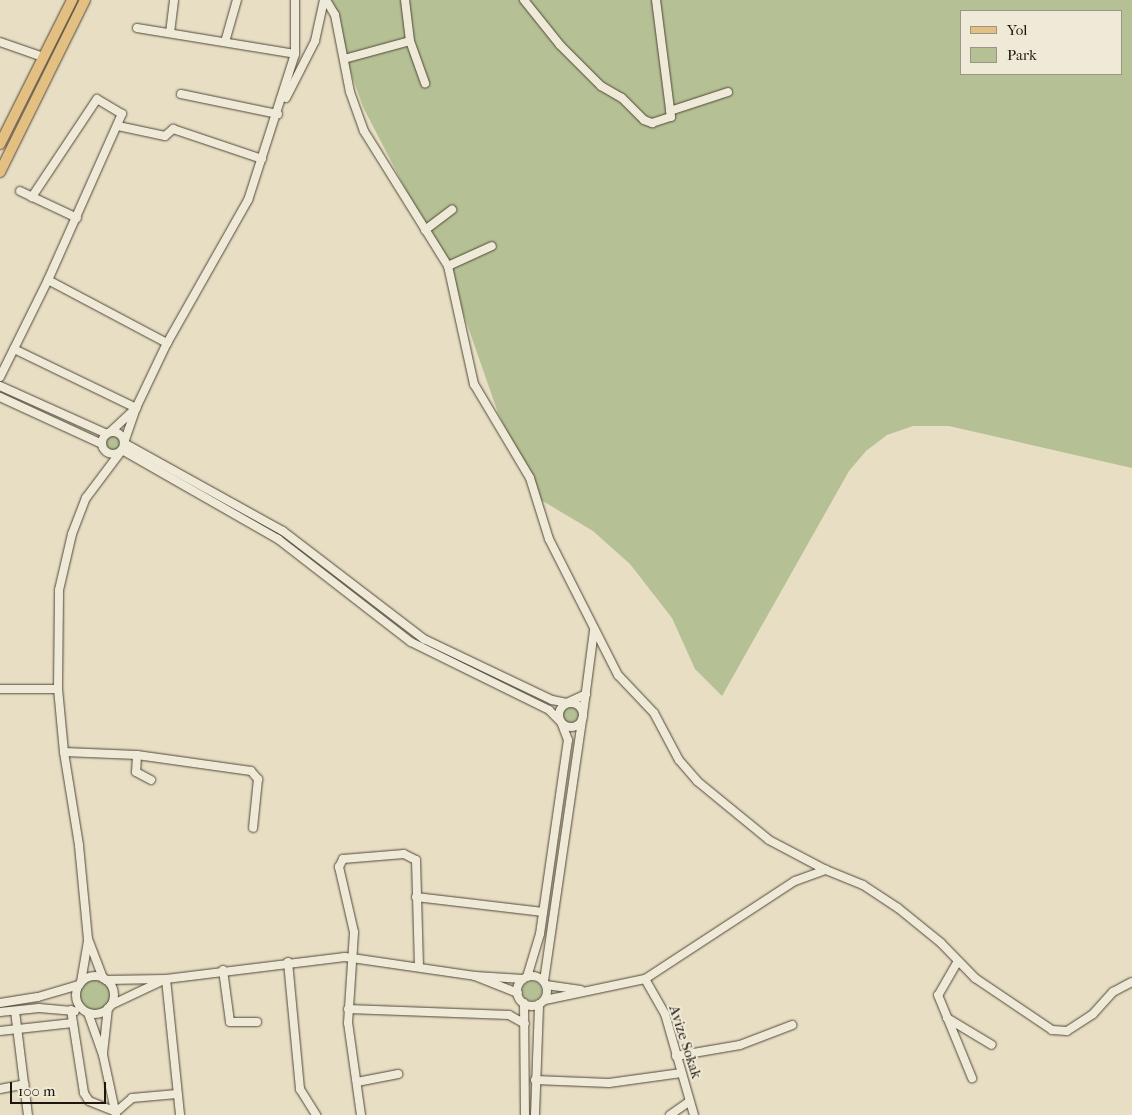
<!DOCTYPE html>
<style>
body{margin:0}
#map{position:relative;width:1132px;height:1115px;overflow:hidden;background:#e7dec3;font-family:"IM FELL French Canon",serif}
div>[style]{position:absolute}
.green>*{inset:0;background:#b5c194}
.round{border-radius:50%}
.roads{filter:drop-shadow(0 0 1px #51473a) drop-shadow(0 0 1px #51473a)}
.minor>*{height:8px;margin:-4px;padding:0 4px;transform-origin:4px;border-radius:4px;background:#efead8}
.minor>.ring{margin:-4px;padding:0;box-sizing:content-box;background:none;border:8px solid #efead8;border-radius:50%}
.major>*{height:10px;margin:-5px;padding:0 5px;transform-origin:5px;border-radius:5px;background:#e4bf82}
span{translate:-50% -50%;white-space:nowrap;text-align:center;line-height:1.15;-webkit-text-stroke:4px #efead8;paint-order:stroke}
.street-label{font-size:15px;color:#1f150c}
.legend{position:absolute;left:960px;top:10px;width:162px;height:65px;box-sizing:border-box;background:#efead8;border:1px solid #9c9586;margin:0;padding:6px 9px;list-style:none;font-size:15px;color:#1f150c}
.legend li{display:flex;align-items:center;gap:10px;height:25px}
.legend b{width:25px;border:1px solid #9c9586}
.scale{position:absolute;left:10px;top:1082px;width:96px;height:22px;box-sizing:border-box;border:2px solid #1f150c;border-top:0;padding-left:6px;font-size:15px;line-height:18px;white-space:nowrap;color:#1f150c;-webkit-text-stroke:4px #efead8;paint-order:stroke}
</style>
<div id="map">
<div class="green">
<i style="clip-path:polygon(evenodd,325px 0,1132px 0,1132px 468px,949px 426px,913px 426px,887px 435px,866px 451px,849px 471px,722px 696px,695px 669px,672px 618px,630px 564px,593px 531px,541px 500px,498px 413px,450px 275px,363px 107px,325px 0,961px 11px,1121px 11px,1121px 74px,961px 74px,961px 11px)"></i>
<i class="round" style="left:105px;top:434px;width:18px;height:18px"></i>
<i class="round" style="left:560px;top:705px;width:20px;height:20px"></i>
<i class="round" style="left:79px;top:979px;width:32px;height:32px"></i>
<i class="round" style="left:522px;top:981px;width:20px;height:20px"></i>
</div>
<div class="roads">
<div class="minor">
<i style="left:295px;top:0;width:54px;rotate:90deg"></i>
<i style="left:295px;top:54px;width:153px;rotate:107.8deg"></i>
<i style="left:248px;top:200px;width:164px;rotate:119.5deg"></i>
<i style="left:167px;top:343px;width:72px;rotate:115.5deg"></i>
<i style="left:136px;top:408px;width:37px;rotate:109deg"></i>
<i style="left:124px;top:443px;width:182px;rotate:29deg"></i>
<i style="left:283px;top:531px;width:178px;rotate:37.5deg"></i>
<i style="left:424px;top:639px;width:142px;rotate:25.5deg"></i>
<i style="left:552px;top:700px;width:15px;rotate:11deg"></i>
<i style="left:567px;top:703px;width:21px;rotate:-25deg"></i>
<i style="left:326px;top:0;width:17px;rotate:59deg"></i>
<i style="left:335px;top:15px;width:78px;rotate:79deg"></i>
<i style="left:350px;top:92px;width:41px;rotate:70.3deg"></i>
<i style="left:364px;top:131px;width:159px;rotate:58.1deg"></i>
<i style="left:448px;top:266px;width:121px;rotate:77.6deg"></i>
<i style="left:474px;top:384px;width:109px;rotate:59.2deg"></i>
<i style="left:530px;top:478px;width:64px;rotate:72.7deg"></i>
<i style="left:549px;top:539px;width:153px;rotate:63.1deg"></i>
<i style="left:618px;top:675px;width:52px;rotate:46.5deg"></i>
<i style="left:654px;top:713px;width:53px;rotate:62deg"></i>
<i style="left:679px;top:760px;width:28px;rotate:49deg"></i>
<i style="left:697px;top:781px;width:93px;rotate:39.3deg"></i>
<i style="left:769px;top:840px;width:64px;rotate:27.8deg"></i>
<i style="left:405px;top:0;width:41px;rotate:83deg"></i>
<i style="left:524px;top:0;width:58px;rotate:51.3deg"></i>
<i style="left:560px;top:45px;width:58px;rotate:45deg"></i>
<i style="left:601px;top:86px;width:24px;rotate:30deg"></i>
<i style="left:622px;top:98px;width:31px;rotate:45deg"></i>
<i style="left:644px;top:120px;width:9px;rotate:21deg"></i>
<i style="left:652px;top:123px;width:20px;rotate:-18deg"></i>
<i style="left:671px;top:117px;width:118px;rotate:-97.3deg"></i>
<i style="left:137px;top:28px;width:160px;rotate:9.3deg"></i>
<i style="left:170px;top:33px;width:33px;rotate:-83deg"></i>
<i style="left:0;top:42px;width:46px;rotate:19.2deg"></i>
<i style="left:225px;top:42px;width:44px;rotate:-74.1deg"></i>
<i style="left:344px;top:59px;width:68px;rotate:-15.3deg"></i>
<i style="left:410px;top:41px;width:45px;rotate:70.3deg"></i>
<i style="left:181px;top:94px;width:99px;rotate:11.7deg"></i>
<i style="left:286px;top:98px;width:64px;rotate:-63deg"></i>
<i style="left:315px;top:41px;width:42px;rotate:-77.6deg"></i>
<i style="left:670px;top:111px;width:61px;rotate:-18.1deg"></i>
<i style="left:118px;top:126px;width:48px;rotate:12deg"></i>
<i style="left:165px;top:136px;width:11px;rotate:-41deg"></i>
<i style="left:173px;top:129px;width:94px;rotate:18.6deg"></i>
<i style="left:20px;top:191px;width:63px;rotate:25.3deg"></i>
<i style="left:425px;top:230px;width:34px;rotate:-37deg"></i>
<i style="left:448px;top:266px;width:48px;rotate:-24.4deg"></i>
<i style="left:48px;top:280px;width:135px;rotate:27.9deg"></i>
<i style="left:14px;top:349px;width:136px;rotate:25.8deg"></i>
<i style="left:136px;top:408px;width:35px;rotate:137deg"></i>
<i style="left:0;top:377px;width:108px;rotate:-63.7deg"></i>
<i style="left:48px;top:280px;width:182px;rotate:-66deg"></i>
<i style="left:122px;top:114px;width:29px;rotate:-149deg"></i>
<i style="left:97px;top:99px;width:118px;rotate:123.6deg"></i>
<i style="left:0;top:386px;width:117px;rotate:24.2deg"></i>
<i style="left:0;top:397px;width:112px;rotate:24.7deg"></i>
<i class="ring" style="left:102px;top:432px;width:14px;height:14px"></i>
<i style="left:0;top:689px;width:58px"></i>
<i class="ring" style="left:559px;top:703px;width:16px;height:16px"></i>
<i style="left:583px;top:714px;width:84px;rotate:-82.5deg"></i>
<i style="left:64px;top:752px;width:73px;rotate:2.4deg"></i>
<i style="left:137px;top:755px;width:115px;rotate:8deg"></i>
<i style="left:251px;top:771px;width:11px;rotate:49deg"></i>
<i style="left:258px;top:779px;width:49px;rotate:95.8deg"></i>
<i style="left:137px;top:755px;width:17px;rotate:93deg"></i>
<i style="left:136px;top:772px;width:17px;rotate:28deg"></i>
<i style="left:416px;top:897px;width:128px;rotate:6.7deg"></i>
<i style="left:958px;top:961px;width:39px;rotate:120deg"></i>
<i style="left:938px;top:995px;width:90px;rotate:67.7deg"></i>
<i style="left:288px;top:962px;width:128px;rotate:84.6deg"></i>
<i style="left:300px;top:1089px;width:31px;rotate:58deg"></i>
<i style="left:223px;top:970px;width:52px;rotate:82.3deg"></i>
<i style="left:230px;top:1022px;width:27px"></i>
<i style="left:475px;top:976px;width:46px;rotate:21.6deg"></i>
<i class="ring" style="left:76px;top:976px;width:30px;height:30px"></i>
<i class="ring" style="left:517px;top:976px;width:22px;height:22px"></i>
<i style="left:527px;top:977px;width:45px;rotate:-73.2deg"></i>
<i style="left:540px;top:934px;width:196px;rotate:-81.8deg"></i>
<i style="left:568px;top:740px;width:17px;rotate:-111deg"></i>
<i style="left:103px;top:978px;width:42px;rotate:-111deg"></i>
<i style="left:88px;top:939px;width:94px;rotate:-95.5deg"></i>
<i style="left:79px;top:845px;width:94px;rotate:-99.2deg"></i>
<i style="left:64px;top:752px;width:63px;rotate:-95.4deg"></i>
<i style="left:58px;top:689px;width:99px;rotate:-89.4deg"></i>
<i style="left:59px;top:590px;width:57px;rotate:-76.9deg"></i>
<i style="left:72px;top:534px;width:39px;rotate:-69deg"></i>
<i style="left:86px;top:498px;width:60px;rotate:-53.1deg"></i>
<i style="left:122px;top:450px;width:180px;rotate:29.7deg"></i>
<i style="left:278px;top:539px;width:168px;rotate:37.8deg"></i>
<i style="left:411px;top:642px;width:154px;rotate:26.2deg"></i>
<i style="left:549px;top:710px;width:16px;rotate:45deg"></i>
<i style="left:166px;top:979px;width:137px;rotate:84.1deg"></i>
<i style="left:645px;top:979px;width:40px;rotate:60.3deg"></i>
<i style="left:665px;top:1014px;width:105px;rotate:74deg"></i>
<i style="left:106px;top:980px;width:60px;rotate:-1deg"></i>
<i style="left:166px;top:979px;width:180px;rotate:-7deg"></i>
<i style="left:345px;top:957px;width:131px;rotate:8.3deg"></i>
<i style="left:475px;top:976px;width:48px;rotate:3.6deg"></i>
<i style="left:544px;top:981px;width:265px;rotate:-81.7deg"></i>
<i style="left:81px;top:982px;width:42px;rotate:-80.3deg"></i>
<i style="left:546px;top:985px;width:35px;rotate:8deg"></i>
<i style="left:545px;top:1000px;width:102px;rotate:-11.9deg"></i>
<i style="left:645px;top:979px;width:179px;rotate:-33.2deg"></i>
<i style="left:795px;top:881px;width:33px;rotate:-20deg"></i>
<i style="left:826px;top:870px;width:40px;rotate:22deg"></i>
<i style="left:863px;top:885px;width:42px;rotate:33.3deg"></i>
<i style="left:898px;top:908px;width:55px;rotate:39.1deg"></i>
<i style="left:941px;top:943px;width:49px;rotate:45.8deg"></i>
<i style="left:975px;top:978px;width:93px;rotate:34deg"></i>
<i style="left:1052px;top:1030px;width:15px;rotate:4deg"></i>
<i style="left:1067px;top:1031px;width:31px;rotate:-33deg"></i>
<i style="left:1093px;top:1014px;width:30px;rotate:-48deg"></i>
<i style="left:1113px;top:992px;width:21px;rotate:-28deg"></i>
<i style="left:0;top:1003px;width:38px;rotate:-9deg"></i>
<i style="left:38px;top:997px;width:43px;rotate:-16.3deg"></i>
<i style="left:524px;top:1003px;width:112px;rotate:89.5deg"></i>
<i style="left:111px;top:1005px;width:61px;rotate:-25.3deg"></i>
<i style="left:348px;top:1009px;width:161px;rotate:2.1deg"></i>
<i style="left:509px;top:1015px;width:18px;rotate:29deg"></i>
<i style="left:71px;top:1010px;width:84px;rotate:81.1deg"></i>
<i style="left:84px;top:1093px;width:9px;rotate:58deg"></i>
<i style="left:89px;top:1101px;width:29px;rotate:22deg"></i>
<i style="left:116px;top:1112px;width:21px;rotate:-41deg"></i>
<i style="left:132px;top:1098px;width:45px;rotate:-5.1deg"></i>
<i style="left:15px;top:1011px;width:105px;rotate:82.9deg"></i>
<i style="left:0;top:1012px;width:39px;rotate:-6deg"></i>
<i style="left:39px;top:1008px;width:36px;rotate:5deg"></i>
<i style="left:88px;top:1013px;width:45px;rotate:70.3deg"></i>
<i style="left:103px;top:1055px;width:61px;rotate:77.8deg"></i>
<i style="left:947px;top:1018px;width:52px;rotate:31deg"></i>
<i style="left:0;top:1031px;width:73px;rotate:-6.3deg"></i>
<i style="left:103px;top:1053px;width:45px;rotate:-83.7deg"></i>
<i style="left:676px;top:1056px;width:65px;rotate:-9.8deg"></i>
<i style="left:740px;top:1045px;width:56px;rotate:-21deg"></i>
<i style="left:535px;top:1080px;width:74px;rotate:2.3deg"></i>
<i style="left:609px;top:1083px;width:73px;rotate:-7.9deg"></i>
<i style="left:357px;top:1082px;width:42px;rotate:-11deg"></i>
<i style="left:0;top:1089px;width:25px;rotate:-11deg"></i>
<i style="left:361px;top:1115px;width:93px;rotate:-98deg"></i>
<i style="left:348px;top:1023px;width:91px;rotate:-86.2deg"></i>
<i style="left:354px;top:932px;width:67px;rotate:-103deg"></i>
<i style="left:339px;top:867px;width:9px;rotate:-63deg"></i>
<i style="left:343px;top:859px;width:61px;rotate:-4.7deg"></i>
<i style="left:404px;top:854px;width:13px;rotate:27deg"></i>
<i style="left:416px;top:860px;width:107px;rotate:88.4deg"></i>
<i style="left:535px;top:1115px;width:111px;rotate:-87.9deg"></i>
<i style="left:670px;top:1115px;width:24px;rotate:-35deg"></i>
</div>
<div class="major">
<i style="left:0;top:144px;width:161px;rotate:-63.4deg"></i>
<i style="left:0;top:172px;width:192px;rotate:-63.7deg"></i>
</div>
</div>
<div class="street-label">
<span style="left:685px;top:1042px;rotate:72deg">Avize Sokak</span>
</div>
<ul class="legend">
<li><b style="height:6px;background:#e4bf82"></b>Yol</li>
<li><b style="height:14px;background:#b5c194"></b>Park</li>
</ul>
<div class="scale">100 m</div>
</div>
